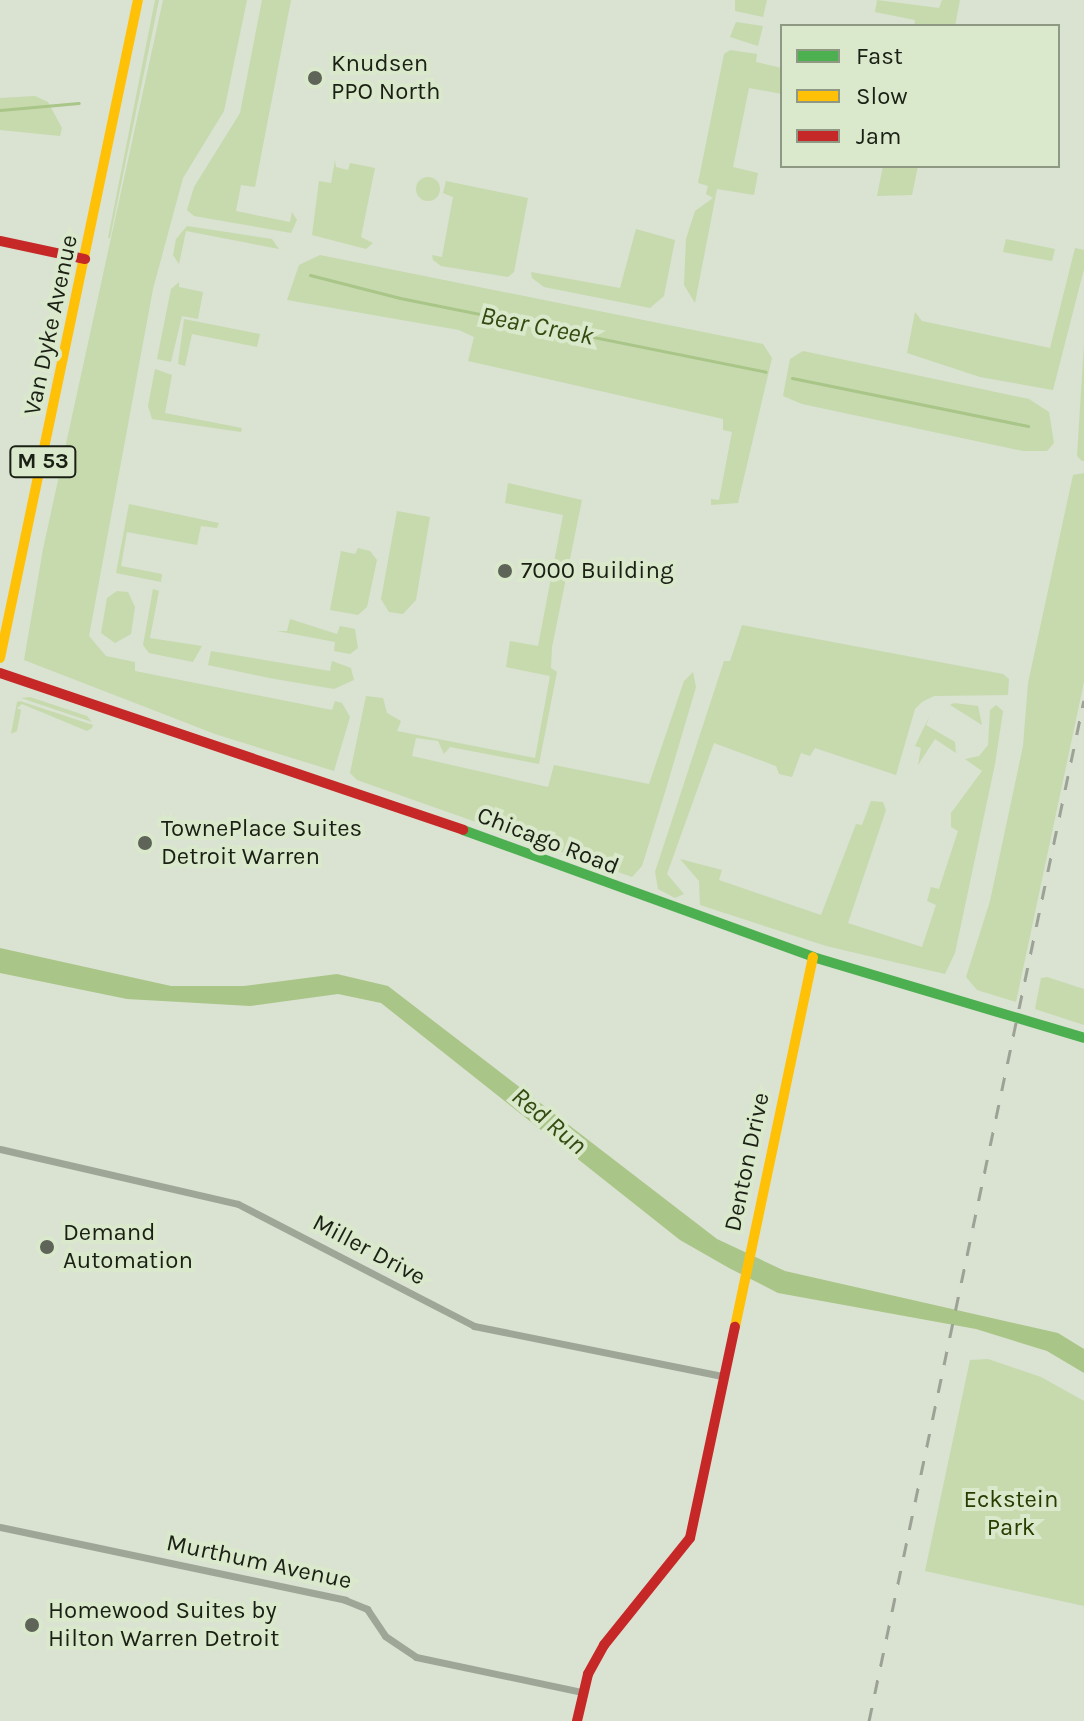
<!DOCTYPE html>
<style>
body{margin:0}
#map{position:relative;width:1084px;height:1721px;overflow:hidden;background:#dae2d1;font-family:Karla,sans-serif}
div>[style]{position:absolute}
.green>*{inset:0;background:#c6daae}
.round{border-radius:50%}
.water>*{inset:0;background:#a9c587}
.stream>*{height:3px;margin:-1.5px;padding:0 1.5px;transform-origin:1.5px;border-radius:1.5px;background:#a9c587}
.street>*{height:7px;margin:-3.5px;padding:0 3.5px;transform-origin:3.5px;border-radius:3.5px;background:#9ea698}
.fast>*{height:10px;margin:-5px;padding:0 5px;transform-origin:5px;border-radius:5px;background:#4caf50}
.slow>*{height:10px;margin:-5px;padding:0 5px;transform-origin:5px;border-radius:5px;background:#ffc107}
.jam>*{height:10px;margin:-5px;padding:0 5px;transform-origin:5px;border-radius:5px;background:#c62828}
.rail>*{height:3px;margin-top:-1.5px;transform-origin:0;background:repeating-linear-gradient(90deg,#9da296 0 14px,transparent 0 28px)}
.dots>*{width:22px;height:22px;translate:-50% -50%;box-sizing:border-box;border:4px solid #dae8cb;border-radius:50%}
span{translate:-50% -50%;white-space:nowrap;text-align:center;line-height:1.15;-webkit-text-stroke:8px #dae8cb;paint-order:stroke}
.shield-label span{padding:2px 6px;background:#dae8cb;border:2px solid;border-radius:6px;-webkit-text-stroke-width:0}
.shield-label{font-size:22px;color:#1b2015;font-weight:700}
.poi-label{font-size:24px;color:#1b2015}
.left{translate:0 -50%;text-align:left}
.street-label{font-size:24px;color:#1b2015}
.park-label{font-size:24px;color:#273d00}
.water-label{font-size:26px;color:#334a10;font-style:italic}
.legend{position:absolute;left:780px;top:24px;width:280px;height:144px;box-sizing:border-box;background:#dae8cb;border:2px solid #8e9882;margin:0;padding:10px 14px;list-style:none;font-size:24px;color:#1b2015}
.legend li{display:flex;align-items:center;gap:16px;height:40px}
.legend b{width:40px;border:2px solid #8e9882}
</style>
<div id="map">
<div class="green">
<i style="clip-path:polygon(155px 0,159px 0,110px 238px,108px 238px)"></i>
<i style="clip-path:polygon(163px 0,247px 0,224px 111px,183px 178px,153px 289px,89px 636px,106px 656px,135px 662px,135px 671px,332px 710px,335px 701px,342px 703px,350px 717px,334px 771px,215px 734px,24px 660px,43px 549px)"></i>
<i style="clip-path:polygon(262px 0,291px 0,255px 187px,241px 185px,236px 211px,290px 222px,292px 212px,297px 220px,291px 233px,194px 216px,187px 210px,194px 187px,240px 113px)"></i>
<i style="clip-path:polygon(735px 0,767px 0,763px 17px,735px 11px)"></i>
<i style="clip-path:polygon(877px 0,939px 8px,942px 0,960px 0,955px 26px,914px 26px,915px 20px,875px 12px)"></i>
<i style="clip-path:polygon(736px 22px,763px 26px,758px 46px,730px 37px)"></i>
<i style="clip-path:polygon(730px 50px,757px 54px,756px 62px,782px 68px,782px 94px,749px 88px,733px 167px,758px 173px,754px 195px,717px 189px,695px 303px,684px 285px,686px 239px,695px 211px,713px 198px,706px 194px,708px 186px,698px 183px,724px 54px)"></i>
<i style="clip-path:polygon(35px 96px,48px 102px,62px 128px,60px 136px,0 130px,0 98px)"></i>
<i style="clip-path:polygon(335px 160px,336px 167px,348px 170px,350px 163px,375px 168px,361px 237px,373px 243px,366px 249px,312px 235px,319px 181px,331px 183px)"></i>
<i style="clip-path:polygon(883px 166px,918px 166px,912px 195px,877px 196px)"></i>
<i class="round" style="left:416px;top:177px;width:24px;height:24px"></i>
<i style="clip-path:polygon(446px 181px,528px 198px,514px 272px,508px 277px,441px 266px,433px 260px,432px 255px,442px 257px,453px 197px,443px 193px)"></i>
<i style="clip-path:polygon(187px 226px,272px 239px,279px 249px,186px 231px,179px 264px,173px 255px,176px 239px)"></i>
<i style="clip-path:polygon(636px 229px,675px 240px,664px 296px,650px 308px,544px 287px,532px 278px,531px 272px,620px 288px)"></i>
<i style="clip-path:polygon(1006px 239px,1055px 249px,1052px 261px,1003px 252px)"></i>
<i style="clip-path:polygon(1075px 248px,1084px 250px,1084px 269px,1053px 390px,980px 377px,907px 353px,915px 312px,922px 321px,1050px 348px)"></i>
<i style="clip-path:polygon(320px 255px,763px 344px,772px 358px,738px 503px,711px 505px,711px 499px,719px 500px,732px 432px,723px 430px,723px 419px,468px 361px,474px 337px,459px 330px,287px 300px,299px 265px)"></i>
<i style="clip-path:polygon(179px 282px,179px 287px,203px 292px,198px 319px,182px 316px,171px 362px,157px 359px,171px 289px)"></i>
<i style="clip-path:polygon(184px 319px,260px 334px,257px 347px,192px 334px,185px 366px,178px 364px)"></i>
<i style="clip-path:polygon(1084px 344px,1084px 461px,1082px 461px,1077px 456px)"></i>
<i style="clip-path:polygon(803px 351px,1029px 399px,1049px 412px,1054px 443px,1047px 451px,1023px 451px,802px 404px,783px 396px,790px 359px)"></i>
<i style="clip-path:polygon(155px 369px,172px 375px,165px 413px,242px 428px,241px 432px,152px 419px,148px 406px)"></i>
<i style="clip-path:polygon(1084px 473px,1084px 682px,1016px 1002px,977px 990px,966px 977px,990px 901px,1023px 746px,1028px 683px,1073px 475px)"></i>
<i style="clip-path:polygon(508px 483px,582px 500px,552px 647px,551px 668px,557px 672px,539px 764px,450px 747px,444px 754px,438px 741px,416px 738px,412px 756px,548px 787px,554px 765px,649px 784px,684px 681px,693px 672px,696px 687px,666px 789px,642px 866px,632px 877px,357px 780px,350px 773px,366px 696px,383px 698px,387px 713px,401px 721px,397px 731px,535px 758px,550px 676px,506px 667px,510px 641px,538px 646px,563px 515px,505px 503px)"></i>
<i style="clip-path:polygon(129px 504px,219px 523px,217px 528px,201px 526px,197px 545px,127px 532px,121px 566px,162px 574px,161px 582px,116px 573px)"></i>
<i style="clip-path:polygon(397px 511px,430px 517px,416px 600px,403px 614px,389px 612px,381px 599px)"></i>
<i style="clip-path:polygon(358px 548px,370px 551px,377px 560px,367px 607px,358px 615px,330px 610px,341px 551px,355px 554px)"></i>
<i style="clip-path:polygon(153px 589px,159px 591px,150px 638px,202px 646px,193px 662px,149px 653px,143px 645px)"></i>
<i style="clip-path:polygon(117px 591px,128px 592px,135px 607px,131px 634px,115px 643px,101px 633px,107px 598px)"></i>
<i style="clip-path:polygon(290px 619px,337px 634px,340px 626px,355px 629px,358px 648px,350px 654px,334px 651px,335px 642px,277px 631px,287px 631px)"></i>
<i style="clip-path:polygon(742px 625px,1003px 674px,1009px 679px,1008px 695px,934px 696px,922px 702px,915px 709px,896px 775px,815px 748px,810px 756px,801px 753px,792px 777px,779px 774px,776px 766px,714px 743px,667px 874px,684px 894px,675px 898px,658px 889px,655px 872px,724px 661px,730px 661px)"></i>
<i style="clip-path:polygon(211px 651px,330px 671px,332px 661px,351px 668px,354px 680px,334px 689px,269px 678px,208px 665px)"></i>
<i style="clip-path:polygon(30px 697px,87px 716px,92px 722px,21px 698px)"></i>
<i style="clip-path:polygon(20px 701px,93px 725px,92px 728px,87px 731px,22px 704px,17px 708px,21px 710px,17px 731px,11px 734px,17px 702px)"></i>
<i style="clip-path:polygon(954px 703px,978px 706px,982px 725px,950px 705px)"></i>
<i style="clip-path:polygon(996px 705px,1003px 711px,995px 764px,955px 953px,945px 974px,826px 946px,700px 905px,699px 881px,680px 859px,722px 870px,719px 880px,821px 915px,856px 824px,862px 825px,871px 801px,883px 802px,886px 810px,848px 923px,922px 947px,936px 905px,927px 901px,931px 887px,939px 889px,958px 831px,951px 827px,951px 813px,982px 771px,965px 759px,979px 756px,988px 745px,990px 710px)"></i>
<i style="clip-path:polygon(930px 715px,926px 725px,955px 742px,956px 753px,935px 739px,918px 765px,921px 748px,915px 746px)"></i>
<i style="clip-path:polygon(1047px 977px,1084px 989px,1084px 1025px,1035px 1009px,1041px 978px)"></i>
<i style="clip-path:polygon(988px 1359px,1041px 1377px,1084px 1401px,1084px 1606px,925px 1571px,970px 1360px)"></i>
</div>
<div class="water">
<i style="clip-path:polygon(0 948px,171px 986px,244px 986px,337px 974px,388px 986px,717px 1239px,785px 1271px,1058px 1333px,1084px 1349px,1084px 1373px,1047px 1351px,976px 1329px,778px 1293px,729px 1268px,680px 1240px,381px 1003px,338px 994px,250px 1006px,127px 999px,0 973px)"></i>
</div>
<div class="stream">
<i style="left:0;top:110px;width:79px;rotate:-5.1deg"></i>
<i style="left:310px;top:275px;width:93px;rotate:14.3deg"></i>
<i style="left:400px;top:298px;width:373px;rotate:11.4deg"></i>
<i style="left:792px;top:378px;width:241px;rotate:11.5deg"></i>
</div>
<div class="street">
<i style="left:0;top:1149px;width:244px;rotate:13deg"></i>
<i style="left:238px;top:1204px;width:266px;rotate:27.3deg"></i>
<i style="left:474px;top:1326px;width:253px;rotate:11.4deg"></i>
<i style="left:0;top:1527px;width:353px;rotate:11.9deg"></i>
<i style="left:345px;top:1600px;width:24px;rotate:22deg"></i>
<i style="left:367px;top:1609px;width:32px;rotate:56deg"></i>
<i style="left:385px;top:1636px;width:37px;rotate:34deg"></i>
<i style="left:416px;top:1657px;width:170px;rotate:11.9deg"></i>
</div>
<div class="fast">
<i style="left:463px;top:830px;width:372px;rotate:19.9deg"></i>
<i style="left:813px;top:957px;width:283px;rotate:16.6deg"></i>
</div>
<div class="slow">
<i style="left:0;top:658px;width:672px;rotate:-78.16deg"></i>
<i style="left:735px;top:1327px;width:378px;rotate:-78.1deg"></i>
</div>
<div class="jam">
<i style="left:0;top:241px;width:87px;rotate:12deg"></i>
<i style="left:0;top:673px;width:489px;rotate:18.7deg"></i>
<i style="left:577px;top:1721px;width:48px;rotate:-76.8deg"></i>
<i style="left:588px;top:1674px;width:33px;rotate:-61deg"></i>
<i style="left:604px;top:1645px;width:137px;rotate:-51.2deg"></i>
<i style="left:690px;top:1538px;width:216px;rotate:-78deg"></i>
</div>
<div class="rail">
<i style="left:869px;top:1721px;width:1043px;rotate:-78.11deg"></i>
</div>
<div class="dots">
<i style="left:315px;top:78px;background:#5e6457"></i>
<i style="left:505px;top:571px;background:#5e6457"></i>
<i style="left:145px;top:843px;background:#5e6457"></i>
<i style="left:47px;top:1247px;background:#5e6457"></i>
<i style="left:32px;top:1625px;background:#5e6457"></i>
</div>
<div class="shield-label">
<span style="left:43px;top:462px">M 53</span>
</div>
<div class="poi-label">
<span class="left" style="left:331px;top:78px">Knudsen<br>PPO North</span>
<span class="left" style="left:521px;top:571px">7000 Building</span>
<span class="left" style="left:161px;top:843px">TownePlace Suites<br>Detroit Warren</span>
<span class="left" style="left:63px;top:1247px">Demand<br>Automation</span>
<span class="left" style="left:48px;top:1625px">Homewood Suites by<br>Hilton Warren Detroit</span>
</div>
<div class="street-label">
<span style="left:51px;top:325px;rotate:-78deg">Van Dyke Avenue</span>
<span style="left:548px;top:841px;rotate:21deg">Chicago Road</span>
<span style="left:747px;top:1162px;rotate:-78deg">Denton Drive</span>
<span style="left:369px;top:1250px;rotate:28deg">Miller Drive</span>
<span style="left:259px;top:1562px;rotate:12deg">Murthum Avenue</span>
</div>
<div class="park-label">
<span style="left:1011px;top:1514px">Eckstein<br>Park</span>
</div>
<div class="water-label">
<span style="left:537px;top:326px;rotate:11deg">Bear Creek</span>
<span style="left:549px;top:1121px;rotate:40deg">Red Run</span>
</div>
<ul class="legend">
<li><b style="height:10px;background:#4caf50"></b>Fast</li>
<li><b style="height:10px;background:#ffc107"></b>Slow</li>
<li><b style="height:10px;background:#c62828"></b>Jam</li>
</ul>
</div>
